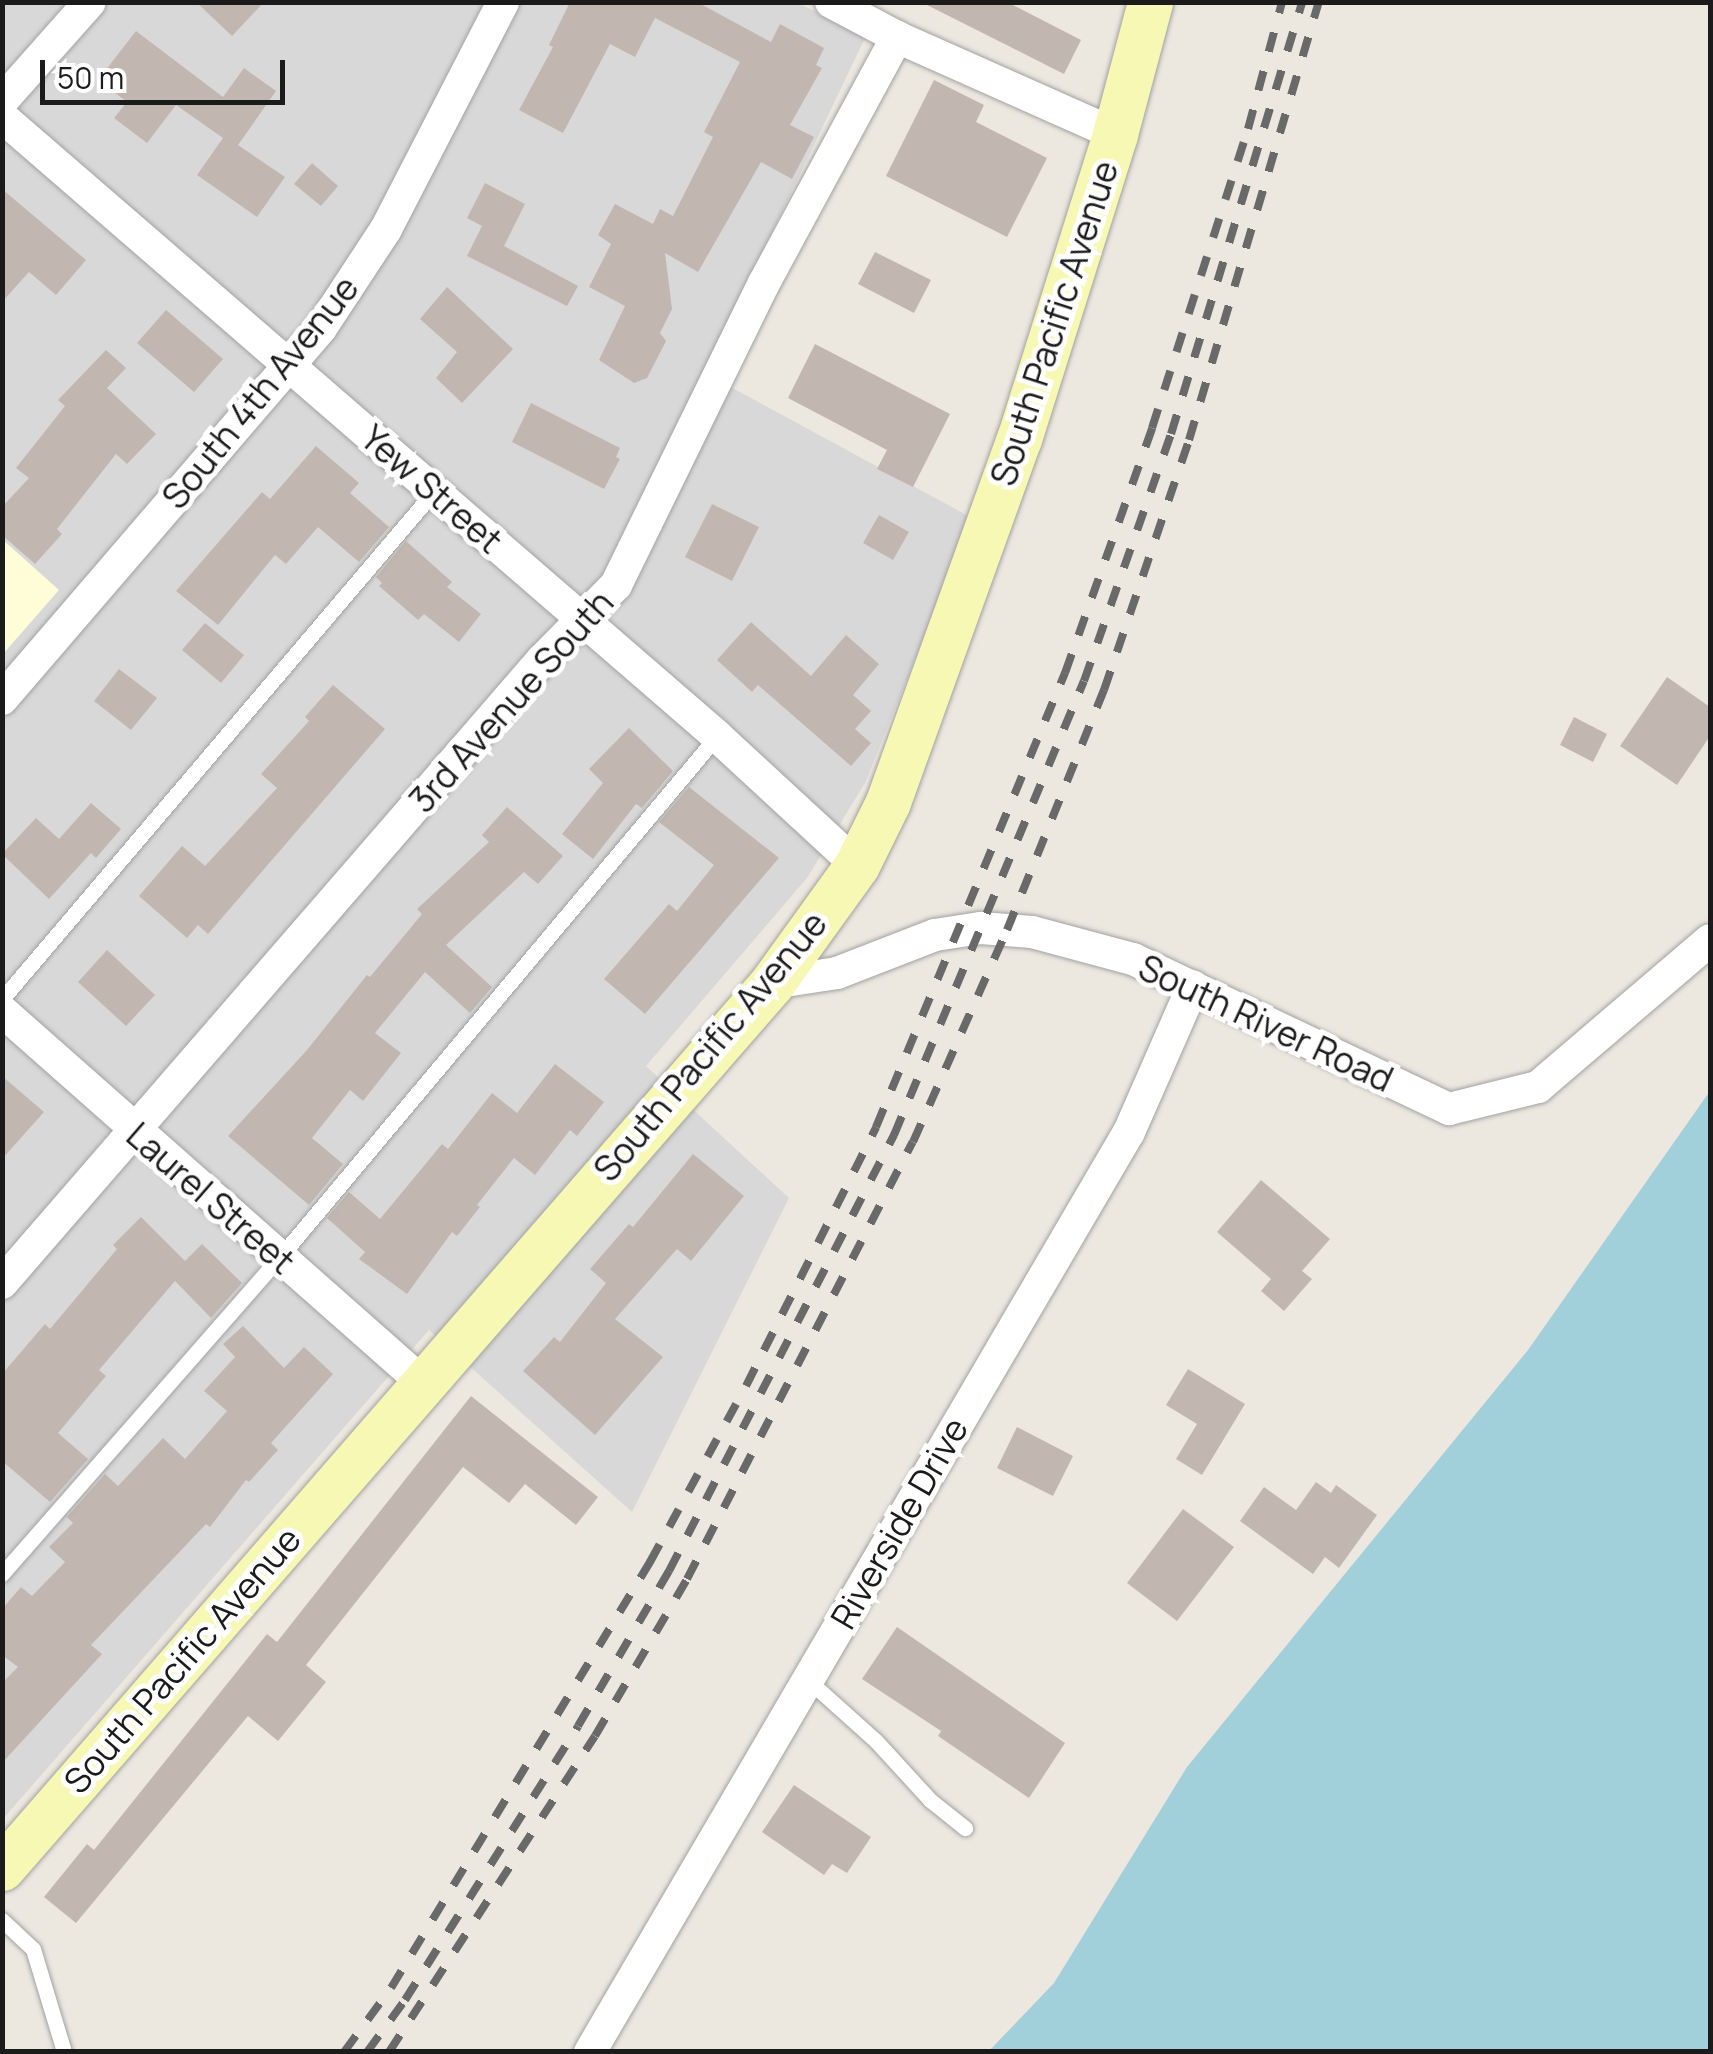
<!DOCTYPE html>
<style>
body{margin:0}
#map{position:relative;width:1713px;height:2054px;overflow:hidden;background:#ece8e0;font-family:Manrope,sans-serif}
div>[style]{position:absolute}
.residential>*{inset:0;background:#d9d8d8}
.education>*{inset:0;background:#fefdd7}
.water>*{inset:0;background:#a1cfda}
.building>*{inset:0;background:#c1b7b0}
.roads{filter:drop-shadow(0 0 2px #a2a2a2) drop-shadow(0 0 2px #a2a2a2)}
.lane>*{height:15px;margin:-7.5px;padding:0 7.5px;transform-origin:7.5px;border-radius:7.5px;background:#fff}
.street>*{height:32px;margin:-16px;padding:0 16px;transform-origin:16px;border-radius:16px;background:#fff}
.secondary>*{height:45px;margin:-22.5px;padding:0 22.5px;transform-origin:22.5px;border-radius:22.5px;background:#f7f8b3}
.rail>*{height:8px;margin-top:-4px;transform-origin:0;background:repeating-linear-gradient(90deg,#696969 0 20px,transparent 0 40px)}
span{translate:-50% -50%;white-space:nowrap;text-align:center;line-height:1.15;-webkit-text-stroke:10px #fff;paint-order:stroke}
.street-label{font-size:35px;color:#1b1b1b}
.frame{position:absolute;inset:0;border:5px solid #1b1b1b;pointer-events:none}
.scale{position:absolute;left:40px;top:60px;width:245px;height:45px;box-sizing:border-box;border:5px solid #1b1b1b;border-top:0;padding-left:12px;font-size:30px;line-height:35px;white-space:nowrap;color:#1b1b1b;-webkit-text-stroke:8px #fff;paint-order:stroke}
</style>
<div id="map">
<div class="residential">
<i style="clip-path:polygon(3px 3px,798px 3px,866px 36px,705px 373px,972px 518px,865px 783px,807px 878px,646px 1066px,789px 1198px,632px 1512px,429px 1330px,3px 1819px)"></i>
</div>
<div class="education">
<i style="clip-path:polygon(3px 540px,59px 590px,3px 654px)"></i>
</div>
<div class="water">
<i style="clip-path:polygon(1710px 1091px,1710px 2051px,989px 2051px,1054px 1983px,1187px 1767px,1528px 1350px)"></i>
</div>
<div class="building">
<i style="clip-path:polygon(196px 2px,264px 2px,232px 36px)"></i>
<i style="clip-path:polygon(570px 2px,697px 2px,771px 42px,780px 24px,824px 48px,816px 65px,822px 68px,790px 125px,814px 137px,792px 179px,761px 162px,698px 272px,665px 253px,672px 309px,660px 333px,666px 341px,647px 378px,634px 383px,599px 360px,625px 306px,589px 287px,611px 244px,598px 235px,615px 204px,653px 224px,660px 209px,673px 216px,713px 137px,704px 132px,740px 62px,655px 18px,635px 57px,610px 44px,563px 133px,519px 110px,553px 47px,549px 45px)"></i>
<i style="clip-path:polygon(921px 2px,1007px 2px,1081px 40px,1064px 74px)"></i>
<i style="clip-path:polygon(136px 31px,223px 97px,244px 68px,276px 91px,238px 145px,285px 177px,257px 217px,197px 175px,223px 138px,176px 105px,147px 143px,114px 118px,127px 102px,98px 80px)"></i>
<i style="clip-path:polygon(934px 80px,984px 105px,976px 122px,1047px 158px,1007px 237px,886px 176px)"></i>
<i style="clip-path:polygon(312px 163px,338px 186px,321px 206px,294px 184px)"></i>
<i style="clip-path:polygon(485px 183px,525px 204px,504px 246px,578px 286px,567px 306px,467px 256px,482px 226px,467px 218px)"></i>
<i style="clip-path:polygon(2px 189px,86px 260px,56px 295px,29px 272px,2px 302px)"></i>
<i style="clip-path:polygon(875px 252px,931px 280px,914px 313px,858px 284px)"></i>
<i style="clip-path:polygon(447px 287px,513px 349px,462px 403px,436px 378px,457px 352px,420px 319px)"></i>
<i style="clip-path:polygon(166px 310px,223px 359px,194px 392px,137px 343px)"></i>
<i style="clip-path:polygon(815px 344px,950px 414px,913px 487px,877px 469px,887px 450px,788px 398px)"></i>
<i style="clip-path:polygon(106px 350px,126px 368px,107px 388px,156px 434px,127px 464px,116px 454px,57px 529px,62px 534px,35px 564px,2px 535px,2px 507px,29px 478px,16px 468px,65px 406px,58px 400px)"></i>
<i style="clip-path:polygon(531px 403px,620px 448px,616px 457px,620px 459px,604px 489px,512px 442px)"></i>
<i style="clip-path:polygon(316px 446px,359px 483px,350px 493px,389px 527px,359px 562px,318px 527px,286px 564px,275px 555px,218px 625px,176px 591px,262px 492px,270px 499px)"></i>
<i style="clip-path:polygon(712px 504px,759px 527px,732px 581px,685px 557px)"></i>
<i style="clip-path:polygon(879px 515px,909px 532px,893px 560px,863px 543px)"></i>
<i style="clip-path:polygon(406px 541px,452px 582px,447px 587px,481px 614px,459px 642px,424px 614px,418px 620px,379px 586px,382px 583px,376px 577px)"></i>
<i style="clip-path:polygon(751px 622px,811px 676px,846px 635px,879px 664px,853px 695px,871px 711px,855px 729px,871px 743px,851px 766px,758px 685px,752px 692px,717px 660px)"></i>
<i style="clip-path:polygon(205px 623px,244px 655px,221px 683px,182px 650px)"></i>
<i style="clip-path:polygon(119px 669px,157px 698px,131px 730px,94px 701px)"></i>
<i style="clip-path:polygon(1667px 677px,1710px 707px,1710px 736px,1677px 785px,1620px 746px)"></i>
<i style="clip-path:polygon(333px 685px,385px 729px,208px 934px,198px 925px,187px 938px,139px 896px,182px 846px,205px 866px,277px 788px,261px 774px,309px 721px,305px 717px)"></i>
<i style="clip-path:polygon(1574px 717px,1607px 734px,1593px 762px,1560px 745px)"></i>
<i style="clip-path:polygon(629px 728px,673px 771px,642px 808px,636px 804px,593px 859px,562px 834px,603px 783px,589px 769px)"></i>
<i style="clip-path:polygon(689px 787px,779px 858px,645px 1014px,604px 979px,669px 904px,677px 911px,714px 865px,659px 822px)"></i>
<i style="clip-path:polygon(91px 803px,121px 829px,96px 858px,91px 853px,49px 899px,2px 854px,36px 818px,59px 839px)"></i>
<i style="clip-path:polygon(507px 807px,563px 856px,538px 884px,524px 872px,446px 945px,492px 987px,470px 1013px,425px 972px,375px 1033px,401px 1053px,363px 1101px,350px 1090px,312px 1138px,343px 1164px,309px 1205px,228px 1136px,307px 1050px,367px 975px,370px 977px,422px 914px,417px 909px,489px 842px,482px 835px)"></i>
<i style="clip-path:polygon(107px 950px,155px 995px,126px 1026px,78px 982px)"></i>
<i style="clip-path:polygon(555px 1064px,604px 1102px,577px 1136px,570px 1130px,535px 1175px,514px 1158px,477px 1205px,480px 1207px,457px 1236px,452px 1232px,407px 1294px,359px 1259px,365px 1252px,327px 1218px,349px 1192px,380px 1219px,442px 1144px,448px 1149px,492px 1093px,517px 1113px)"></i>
<i style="clip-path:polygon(2px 1076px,44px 1112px,2px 1159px)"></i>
<i style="clip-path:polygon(693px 1154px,744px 1196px,691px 1261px,677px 1249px,615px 1319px,663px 1357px,595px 1435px,523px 1371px,554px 1337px,560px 1342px,606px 1283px,590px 1269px,629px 1224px,633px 1227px)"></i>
<i style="clip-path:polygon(1261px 1180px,1330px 1239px,1302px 1271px,1312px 1279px,1284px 1311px,1261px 1291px,1271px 1279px,1217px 1232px)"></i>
<i style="clip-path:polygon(141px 1217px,185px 1261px,202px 1244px,242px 1283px,211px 1318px,175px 1281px,99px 1370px,106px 1376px,58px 1433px,88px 1459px,50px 1502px,2px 1461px,2px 1374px,45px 1324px,50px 1329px,117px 1249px,113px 1245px)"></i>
<i style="clip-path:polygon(243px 1326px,284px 1368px,304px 1347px,333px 1374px,271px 1443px,278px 1450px,249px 1482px,246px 1480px,210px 1527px,206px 1524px,91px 1645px,102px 1654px,2px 1763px,2px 1683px,18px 1667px,2px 1655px,2px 1609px,21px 1587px,32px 1596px,65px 1562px,49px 1547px,73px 1523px,67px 1517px,105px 1474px,118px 1486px,163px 1438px,185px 1459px,227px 1411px,204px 1391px,235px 1357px,223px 1344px)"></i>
<i style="clip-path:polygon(1188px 1369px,1245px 1404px,1202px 1475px,1176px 1459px,1197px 1424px,1166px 1405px)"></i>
<i style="clip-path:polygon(471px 1396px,598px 1497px,576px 1525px,525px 1484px,509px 1503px,463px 1467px,306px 1665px,326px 1682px,278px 1741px,248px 1716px,76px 1923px,44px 1897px,87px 1844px,94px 1850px,267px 1634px,277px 1642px)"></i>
<i style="clip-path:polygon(1017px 1427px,1073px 1456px,1053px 1496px,997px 1468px)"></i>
<i style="clip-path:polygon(1316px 1482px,1331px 1493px,1336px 1485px,1377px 1515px,1339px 1568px,1325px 1557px,1313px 1574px,1240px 1521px,1264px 1487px,1296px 1510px)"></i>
<i style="clip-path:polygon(1183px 1509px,1234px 1547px,1177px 1621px,1127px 1583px)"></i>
<i style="clip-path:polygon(897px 1627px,1065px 1743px,1029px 1798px,938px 1736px,941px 1731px,862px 1679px)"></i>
<i style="clip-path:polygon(794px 1785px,871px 1837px,847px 1873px,832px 1864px,824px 1875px,762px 1832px)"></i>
</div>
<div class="roads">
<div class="lane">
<i style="left:2px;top:999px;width:668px;rotate:-49.61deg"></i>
<i style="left:2px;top:1574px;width:420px;rotate:-48.8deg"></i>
<i style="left:279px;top:1258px;width:681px;rotate:-50deg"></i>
<i style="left:808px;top:1680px;width:91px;rotate:41.9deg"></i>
<i style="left:876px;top:1741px;width:80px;rotate:47.5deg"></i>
<i style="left:930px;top:1800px;width:45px;rotate:38.7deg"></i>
<i style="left:2px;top:1920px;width:42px;rotate:43.1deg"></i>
<i style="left:33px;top:1949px;width:108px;rotate:73.2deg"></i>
</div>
<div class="street">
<i style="left:831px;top:2px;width:75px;rotate:27.9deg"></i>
<i style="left:897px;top:37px;width:239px;rotate:24deg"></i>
<i style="left:2px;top:101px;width:132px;rotate:-48.4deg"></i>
<i style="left:2px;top:117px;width:946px;rotate:40.88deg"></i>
<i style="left:717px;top:736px;width:190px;rotate:42.7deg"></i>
<i style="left:2px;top:699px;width:489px;rotate:-49.3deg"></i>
<i style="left:321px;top:328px;width:118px;rotate:-56.7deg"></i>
<i style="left:386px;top:229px;width:255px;rotate:-62.7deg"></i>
<i style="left:772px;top:983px;width:66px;rotate:-8.7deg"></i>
<i style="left:837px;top:973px;width:105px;rotate:-21.2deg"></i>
<i style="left:935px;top:935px;width:47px;rotate:-8.7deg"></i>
<i style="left:981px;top:928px;width:51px;rotate:4.5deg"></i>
<i style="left:1032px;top:932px;width:105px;rotate:15deg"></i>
<i style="left:1133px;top:959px;width:350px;rotate:25.4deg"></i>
<i style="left:1449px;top:1109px;width:92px;rotate:-13.9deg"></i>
<i style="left:1538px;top:1087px;width:226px;rotate:-40.5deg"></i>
<i style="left:2px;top:1011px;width:560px;rotate:41.46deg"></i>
<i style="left:2px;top:1283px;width:826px;rotate:-49.08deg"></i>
<i style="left:543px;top:659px;width:104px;rotate:-45.4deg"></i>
<i style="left:616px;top:585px;width:336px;rotate:-63.9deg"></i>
<i style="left:764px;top:283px;width:280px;rotate:-61.6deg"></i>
<i style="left:590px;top:2052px;width:1066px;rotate:-59.64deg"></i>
<i style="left:1129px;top:1132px;width:159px;rotate:-66.3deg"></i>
</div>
<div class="secondary">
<i style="left:2px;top:1868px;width:1173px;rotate:-48.97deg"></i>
<i style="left:772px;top:983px;width:145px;rotate:-54.2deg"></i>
<i style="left:857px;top:865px;width:70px;rotate:-63.8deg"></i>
<i style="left:888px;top:802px;width:386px;rotate:-70.2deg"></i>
<i style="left:1019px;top:439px;width:320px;rotate:-72.5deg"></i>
<i style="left:1115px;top:134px;width:137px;rotate:-75.1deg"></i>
</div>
</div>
<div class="rail">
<i style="left:344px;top:2052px;width:79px;rotate:-53.7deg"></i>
<i style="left:391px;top:1988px;width:499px;rotate:-58.7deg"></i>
<i style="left:650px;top:1562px;width:200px;rotate:-61.4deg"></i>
<i style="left:746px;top:1386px;width:290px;rotate:-63.3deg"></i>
<i style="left:876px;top:1127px;width:492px;rotate:-67.4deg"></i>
<i style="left:1065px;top:673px;width:260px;rotate:-70.4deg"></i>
<i style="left:1152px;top:428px;width:314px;rotate:-72.2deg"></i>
<i style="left:1248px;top:129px;width:131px;rotate:-75deg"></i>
<i style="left:367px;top:2052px;width:64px;rotate:-53.8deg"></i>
<i style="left:405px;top:2000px;width:324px;rotate:-57.7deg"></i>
<i style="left:578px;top:1726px;width:180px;rotate:-59.6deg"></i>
<i style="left:669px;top:1571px;width:491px;rotate:-62.7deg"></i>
<i style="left:894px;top:1135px;width:492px;rotate:-67.3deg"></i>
<i style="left:1084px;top:681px;width:262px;rotate:-70.6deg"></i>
<i style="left:1171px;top:434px;width:451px;rotate:-73.1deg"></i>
<i style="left:389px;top:2052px;width:377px;rotate:-56.9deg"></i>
<i style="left:595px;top:1736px;width:182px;rotate:-59.6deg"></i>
<i style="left:687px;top:1579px;width:492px;rotate:-62.7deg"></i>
<i style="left:913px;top:1142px;width:232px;rotate:-66.1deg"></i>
<i style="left:1007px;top:930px;width:259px;rotate:-68deg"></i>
<i style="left:1104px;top:690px;width:264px;rotate:-71.2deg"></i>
<i style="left:1189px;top:440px;width:457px;rotate:-73.5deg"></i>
</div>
<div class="street-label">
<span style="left:1054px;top:323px;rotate:-72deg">South Pacific Avenue</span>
<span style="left:260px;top:392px;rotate:-51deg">South 4th Avenue</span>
<span style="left:432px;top:489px;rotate:41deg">Yew Street</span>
<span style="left:511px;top:701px;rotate:-48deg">3rd Avenue South</span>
<span style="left:1266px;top:1023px;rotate:25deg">South River Road</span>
<span style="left:710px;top:1046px;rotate:-50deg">South Pacific Avenue</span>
<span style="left:211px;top:1198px;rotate:41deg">Laurel Street</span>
<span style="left:899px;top:1523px;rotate:-60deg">Riverside Drive</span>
<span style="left:182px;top:1660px;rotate:-49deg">South Pacific Avenue</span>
</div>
<div class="frame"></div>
<div class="scale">50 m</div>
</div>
